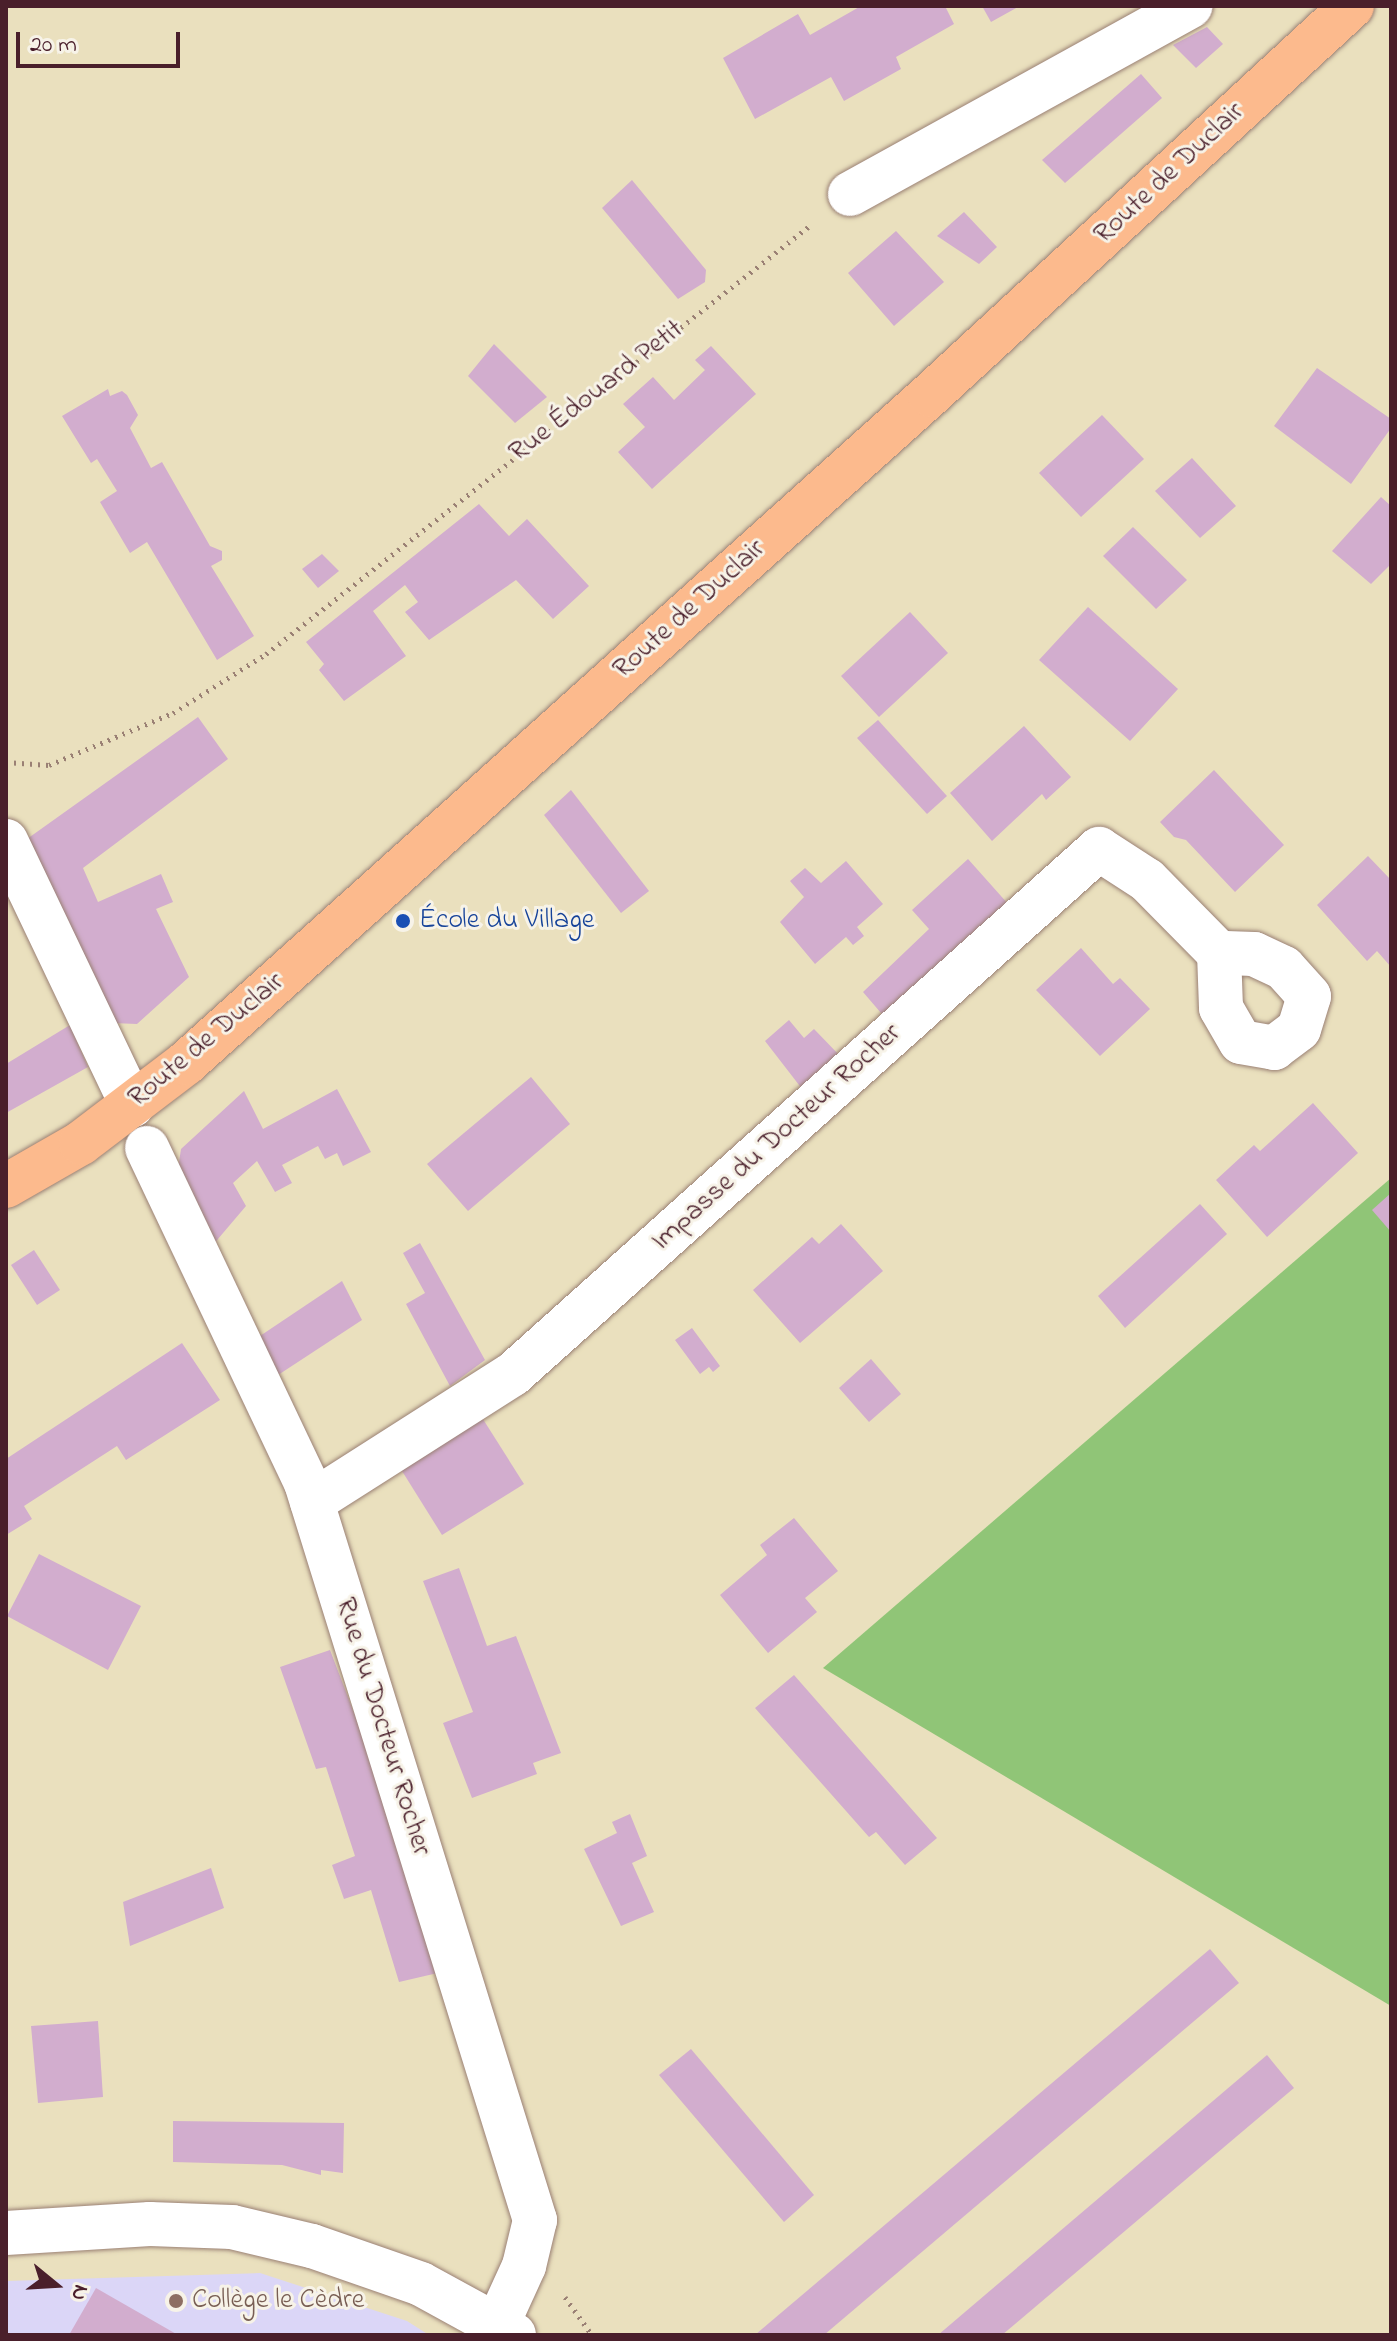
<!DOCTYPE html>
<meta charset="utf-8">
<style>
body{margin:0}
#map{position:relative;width:1397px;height:2341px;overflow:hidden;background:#eae0be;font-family:"Indie Flower",sans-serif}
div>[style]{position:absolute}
.built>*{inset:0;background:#dbd6f7}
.green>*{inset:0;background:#90c577}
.building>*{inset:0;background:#d2adce}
.path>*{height:5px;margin-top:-2.5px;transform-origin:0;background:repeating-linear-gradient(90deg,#9a8074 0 2px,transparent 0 8px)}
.roads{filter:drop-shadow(0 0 2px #9a8074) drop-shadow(0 0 2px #9a8074)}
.minor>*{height:44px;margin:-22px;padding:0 22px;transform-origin:22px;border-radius:22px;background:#fff}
.major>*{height:44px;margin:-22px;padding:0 22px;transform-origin:22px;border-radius:22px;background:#fcba8d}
.dots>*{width:22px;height:22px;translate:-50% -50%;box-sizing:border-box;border:4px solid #f7f3e8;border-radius:50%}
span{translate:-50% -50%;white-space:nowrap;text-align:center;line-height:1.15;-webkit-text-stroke:6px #f7f3e8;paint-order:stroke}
.street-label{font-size:28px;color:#4a1f2b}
.transit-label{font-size:28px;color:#164399}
.left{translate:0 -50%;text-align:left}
.education-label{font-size:28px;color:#785e54}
.frame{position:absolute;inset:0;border:8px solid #4a1f2b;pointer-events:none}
.north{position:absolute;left:16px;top:2245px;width:80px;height:80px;-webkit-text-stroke:6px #f7f3e8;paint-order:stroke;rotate:108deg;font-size:22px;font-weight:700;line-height:32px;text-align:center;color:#4a1f2b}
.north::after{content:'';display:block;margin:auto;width:28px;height:36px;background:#4a1f2b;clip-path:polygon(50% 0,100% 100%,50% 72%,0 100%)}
.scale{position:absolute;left:16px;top:32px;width:164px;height:36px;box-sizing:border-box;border:4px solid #4a1f2b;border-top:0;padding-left:10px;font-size:24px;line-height:28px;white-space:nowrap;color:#4a1f2b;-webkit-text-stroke:6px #f7f3e8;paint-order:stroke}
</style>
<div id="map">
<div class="built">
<i style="clip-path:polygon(260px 2273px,407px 2321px,429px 2335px,6px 2335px,6px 2281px)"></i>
</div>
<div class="green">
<i style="clip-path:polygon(1391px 1178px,1391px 2006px,823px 1668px)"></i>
</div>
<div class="building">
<i style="clip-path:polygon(861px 6px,945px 6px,954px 24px,896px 57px,901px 69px,844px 101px,831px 77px,755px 119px,723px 58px,798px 14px,810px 35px)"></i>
<i style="clip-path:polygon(982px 6px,1020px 6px,991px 22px)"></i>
<i style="clip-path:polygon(1207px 27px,1223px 44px,1196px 68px,1173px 45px)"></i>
<i style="clip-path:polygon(1141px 74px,1162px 98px,1065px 183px,1042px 160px)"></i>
<i style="clip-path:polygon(632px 180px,706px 270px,705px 282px,678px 299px,602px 208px)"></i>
<i style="clip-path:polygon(964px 212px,997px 247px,979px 264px,937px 236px)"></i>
<i style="clip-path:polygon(896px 231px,944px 282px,894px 326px,848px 273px)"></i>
<i style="clip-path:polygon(494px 344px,547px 397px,515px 423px,468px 376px)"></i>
<i style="clip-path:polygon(711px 346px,756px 394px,652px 489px,618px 452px,645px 427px,623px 404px,653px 377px,674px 400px,705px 370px,695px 360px)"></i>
<i style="clip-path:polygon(1317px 368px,1391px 419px,1391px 428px,1351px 484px,1274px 426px)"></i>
<i style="clip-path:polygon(108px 389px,110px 396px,122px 391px,127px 395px,138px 415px,130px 428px,151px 468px,162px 462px,210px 546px,222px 551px,222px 560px,211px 566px,254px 636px,217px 660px,147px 542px,130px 553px,100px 502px,117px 491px,97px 459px,91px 463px,62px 416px)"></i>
<i style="clip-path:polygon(1102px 415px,1144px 459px,1081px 517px,1039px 473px)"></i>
<i style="clip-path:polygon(1192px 458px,1236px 506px,1200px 538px,1155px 491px)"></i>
<i style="clip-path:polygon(1381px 497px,1391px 506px,1391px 564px,1371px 584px,1332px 551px)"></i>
<i style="clip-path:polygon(479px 504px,509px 536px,527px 519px,589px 586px,553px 619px,516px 580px,429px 640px,405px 612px,418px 602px,405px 585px,373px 611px,406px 656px,344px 701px,319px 670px,324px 664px,306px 642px)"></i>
<i style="clip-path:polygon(1133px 527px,1187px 580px,1156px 609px,1103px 556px)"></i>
<i style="clip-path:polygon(322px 554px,339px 571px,318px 588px,302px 569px)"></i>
<i style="clip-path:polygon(1088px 607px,1178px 689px,1130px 741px,1039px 660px)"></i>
<i style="clip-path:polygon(910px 612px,948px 653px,879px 717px,841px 676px)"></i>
<i style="clip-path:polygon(198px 717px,228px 759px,83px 868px,98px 902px,161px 874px,173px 902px,156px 909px,189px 977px,137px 1024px,112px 1023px,27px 839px)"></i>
<i style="clip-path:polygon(878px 720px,947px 796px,927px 814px,857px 738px)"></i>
<i style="clip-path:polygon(1024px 726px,1071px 777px,1046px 800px,1042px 794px,992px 841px,950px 793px)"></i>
<i style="clip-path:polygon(1214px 770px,1284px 845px,1235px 892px,1186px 840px,1174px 837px,1160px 822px)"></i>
<i style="clip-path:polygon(571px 790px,649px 891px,621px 913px,544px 815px)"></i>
<i style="clip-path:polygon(1368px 856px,1391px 880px,1391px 967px,1377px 951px,1367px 961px,1317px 905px)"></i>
<i style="clip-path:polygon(968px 859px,1009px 905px,887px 1020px,863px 992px,929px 929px,912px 910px)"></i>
<i style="clip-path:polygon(846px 861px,883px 904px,857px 927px,864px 936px,853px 945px,846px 937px,815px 964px,780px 922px,804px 897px,790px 881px,805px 868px,821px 883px)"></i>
<i style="clip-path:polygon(1081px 948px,1113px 984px,1120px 978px,1150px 1009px,1100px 1056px,1036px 990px)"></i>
<i style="clip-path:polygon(789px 1020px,804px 1038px,814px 1029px,843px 1059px,806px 1094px,765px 1041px)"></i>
<i style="clip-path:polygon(70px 1025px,88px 1067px,6px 1113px,6px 1064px)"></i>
<i style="clip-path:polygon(531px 1077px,570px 1124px,468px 1211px,427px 1164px)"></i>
<i style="clip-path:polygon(337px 1089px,371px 1152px,343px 1166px,337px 1153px,325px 1159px,318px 1146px,282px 1165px,292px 1183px,275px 1192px,257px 1161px,233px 1183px,246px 1206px,212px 1246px,178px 1169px,181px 1149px,244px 1091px,263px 1129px)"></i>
<i style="clip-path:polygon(1313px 1103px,1358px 1153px,1267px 1237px,1216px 1180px,1254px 1145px,1260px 1151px)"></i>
<i style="clip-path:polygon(1391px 1193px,1391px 1232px,1372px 1210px)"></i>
<i style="clip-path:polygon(1200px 1204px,1227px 1234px,1125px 1328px,1098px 1296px)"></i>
<i style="clip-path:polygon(841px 1224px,883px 1271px,800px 1343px,753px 1290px,812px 1237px,819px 1244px)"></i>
<i style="clip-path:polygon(420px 1243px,485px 1360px,450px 1386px,406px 1304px,425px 1293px,403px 1253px)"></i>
<i style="clip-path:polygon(34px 1250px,60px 1290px,37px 1305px,11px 1265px)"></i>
<i style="clip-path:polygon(342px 1281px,362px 1320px,272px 1379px,254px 1340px)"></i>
<i style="clip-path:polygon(692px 1328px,720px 1366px,713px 1372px,709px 1367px,700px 1374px,675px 1340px)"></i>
<i style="clip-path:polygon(182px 1343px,220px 1400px,126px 1460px,117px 1446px,24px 1506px,32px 1519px,6px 1535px,6px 1459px)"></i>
<i style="clip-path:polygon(871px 1359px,901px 1394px,869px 1422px,839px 1388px)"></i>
<i style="clip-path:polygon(481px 1416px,524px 1484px,442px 1535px,392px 1455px)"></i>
<i style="clip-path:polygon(794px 1518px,838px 1571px,805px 1598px,817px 1612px,768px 1653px,720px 1595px,767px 1555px,760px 1545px)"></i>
<i style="clip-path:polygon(39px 1554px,141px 1606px,108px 1670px,7px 1616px)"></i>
<i style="clip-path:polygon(459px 1568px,487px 1646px,516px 1636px,561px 1753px,533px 1763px,537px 1774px,472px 1798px,443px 1723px,473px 1712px,423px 1581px)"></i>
<i style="clip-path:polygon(330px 1650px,391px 1810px,442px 1972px,399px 1982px,371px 1890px,344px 1899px,332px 1865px,355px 1856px,326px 1767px,316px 1769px,280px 1667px)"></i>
<i style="clip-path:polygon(794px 1675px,937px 1838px,905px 1865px,876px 1832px,869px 1837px,755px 1708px)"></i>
<i style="clip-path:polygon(630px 1814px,647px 1856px,632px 1863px,654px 1912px,621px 1926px,584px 1849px,617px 1833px,612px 1822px)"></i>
<i style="clip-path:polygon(211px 1868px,224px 1908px,130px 1946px,123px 1902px)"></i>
<i style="clip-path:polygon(1210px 1949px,1239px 1983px,824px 2335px,755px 2335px)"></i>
<i style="clip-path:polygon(98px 2021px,103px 2097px,38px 2103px,31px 2026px)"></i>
<i style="clip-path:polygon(691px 2049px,814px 2195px,784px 2222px,659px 2075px)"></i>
<i style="clip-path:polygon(1267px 2055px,1294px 2088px,1002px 2335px,938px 2335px)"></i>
<i style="clip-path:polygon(173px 2121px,344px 2123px,343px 2173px,321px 2170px,321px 2175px,282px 2165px,173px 2162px)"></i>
<i style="clip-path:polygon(96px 2288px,178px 2335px,69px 2335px)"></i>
</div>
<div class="path">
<i style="left:6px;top:762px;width:43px;rotate:4deg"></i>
<i style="left:49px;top:765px;width:134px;rotate:-22.8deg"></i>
<i style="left:173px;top:713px;width:110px;rotate:-32.4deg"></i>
<i style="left:266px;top:654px;width:695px;rotate:-38.22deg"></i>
<i style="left:565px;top:2297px;width:47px;rotate:54.6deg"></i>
</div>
<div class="roads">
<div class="minor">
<i style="left:850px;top:194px;width:389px;rotate:-28.9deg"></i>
<i style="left:6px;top:841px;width:293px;rotate:64.5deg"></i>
<i style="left:147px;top:1148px;width:371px;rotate:64.6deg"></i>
<i style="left:306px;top:1483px;width:772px;rotate:72.74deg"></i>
<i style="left:535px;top:2220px;width:47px;rotate:103.4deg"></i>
<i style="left:524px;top:2266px;width:63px;rotate:114.5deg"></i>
<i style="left:312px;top:1502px;width:238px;rotate:-32.5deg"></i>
<i style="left:513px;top:1374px;width:787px;rotate:-41.86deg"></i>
<i style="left:1099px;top:849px;width:57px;rotate:32.9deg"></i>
<i style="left:1147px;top:880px;width:103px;rotate:45.4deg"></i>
<i style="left:1219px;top:953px;width:55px;rotate:87.9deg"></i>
<i style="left:1221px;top:1008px;width:39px;rotate:60deg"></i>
<i style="left:1241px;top:1042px;width:34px;rotate:10deg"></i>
<i style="left:1274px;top:1048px;width:31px;rotate:-37deg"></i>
<i style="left:1299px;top:1029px;width:34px;rotate:-73deg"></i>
<i style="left:1309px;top:996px;width:38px;rotate:-132deg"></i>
<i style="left:1284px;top:968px;width:33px;rotate:-155deg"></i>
<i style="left:1254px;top:954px;width:35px;rotate:-178deg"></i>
<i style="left:6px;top:2233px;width:144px;rotate:-3.6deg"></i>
<i style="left:150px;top:2224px;width:82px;rotate:2.1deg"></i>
<i style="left:232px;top:2227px;width:82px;rotate:13.4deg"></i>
<i style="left:312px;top:2246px;width:115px;rotate:19.2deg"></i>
<i style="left:421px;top:2284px;width:106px;rotate:28.7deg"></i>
</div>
<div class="major">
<i style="left:6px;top:1186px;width:86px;rotate:-29.8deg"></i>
<i style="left:81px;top:1143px;width:132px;rotate:-37.3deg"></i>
<i style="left:186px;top:1063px;width:1000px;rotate:-41.92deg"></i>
<i style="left:930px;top:395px;width:574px;rotate:-42.67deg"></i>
</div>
</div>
<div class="dots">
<i style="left:403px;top:921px;background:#1a4fb4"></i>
<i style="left:176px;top:2301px;background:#8d6e63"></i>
</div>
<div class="street-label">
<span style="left:1170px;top:174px;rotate:-43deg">Route de Duclair</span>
<span style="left:597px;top:392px;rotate:-38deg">Rue Édouard Petit</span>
<span style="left:690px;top:610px;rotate:-42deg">Route de Duclair</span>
<span style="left:207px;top:1041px;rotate:-40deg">Route de Duclair</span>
<span style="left:777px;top:1138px;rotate:-42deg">Impasse du Docteur Rocher</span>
<span style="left:382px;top:1727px;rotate:73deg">Rue du Docteur Rocher</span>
</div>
<div class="transit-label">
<span class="left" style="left:419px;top:921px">École du Village</span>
</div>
<div class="education-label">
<span class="left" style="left:192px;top:2301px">Collège le Cèdre</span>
</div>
<div class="frame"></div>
<div class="north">N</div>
<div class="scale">20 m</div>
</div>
